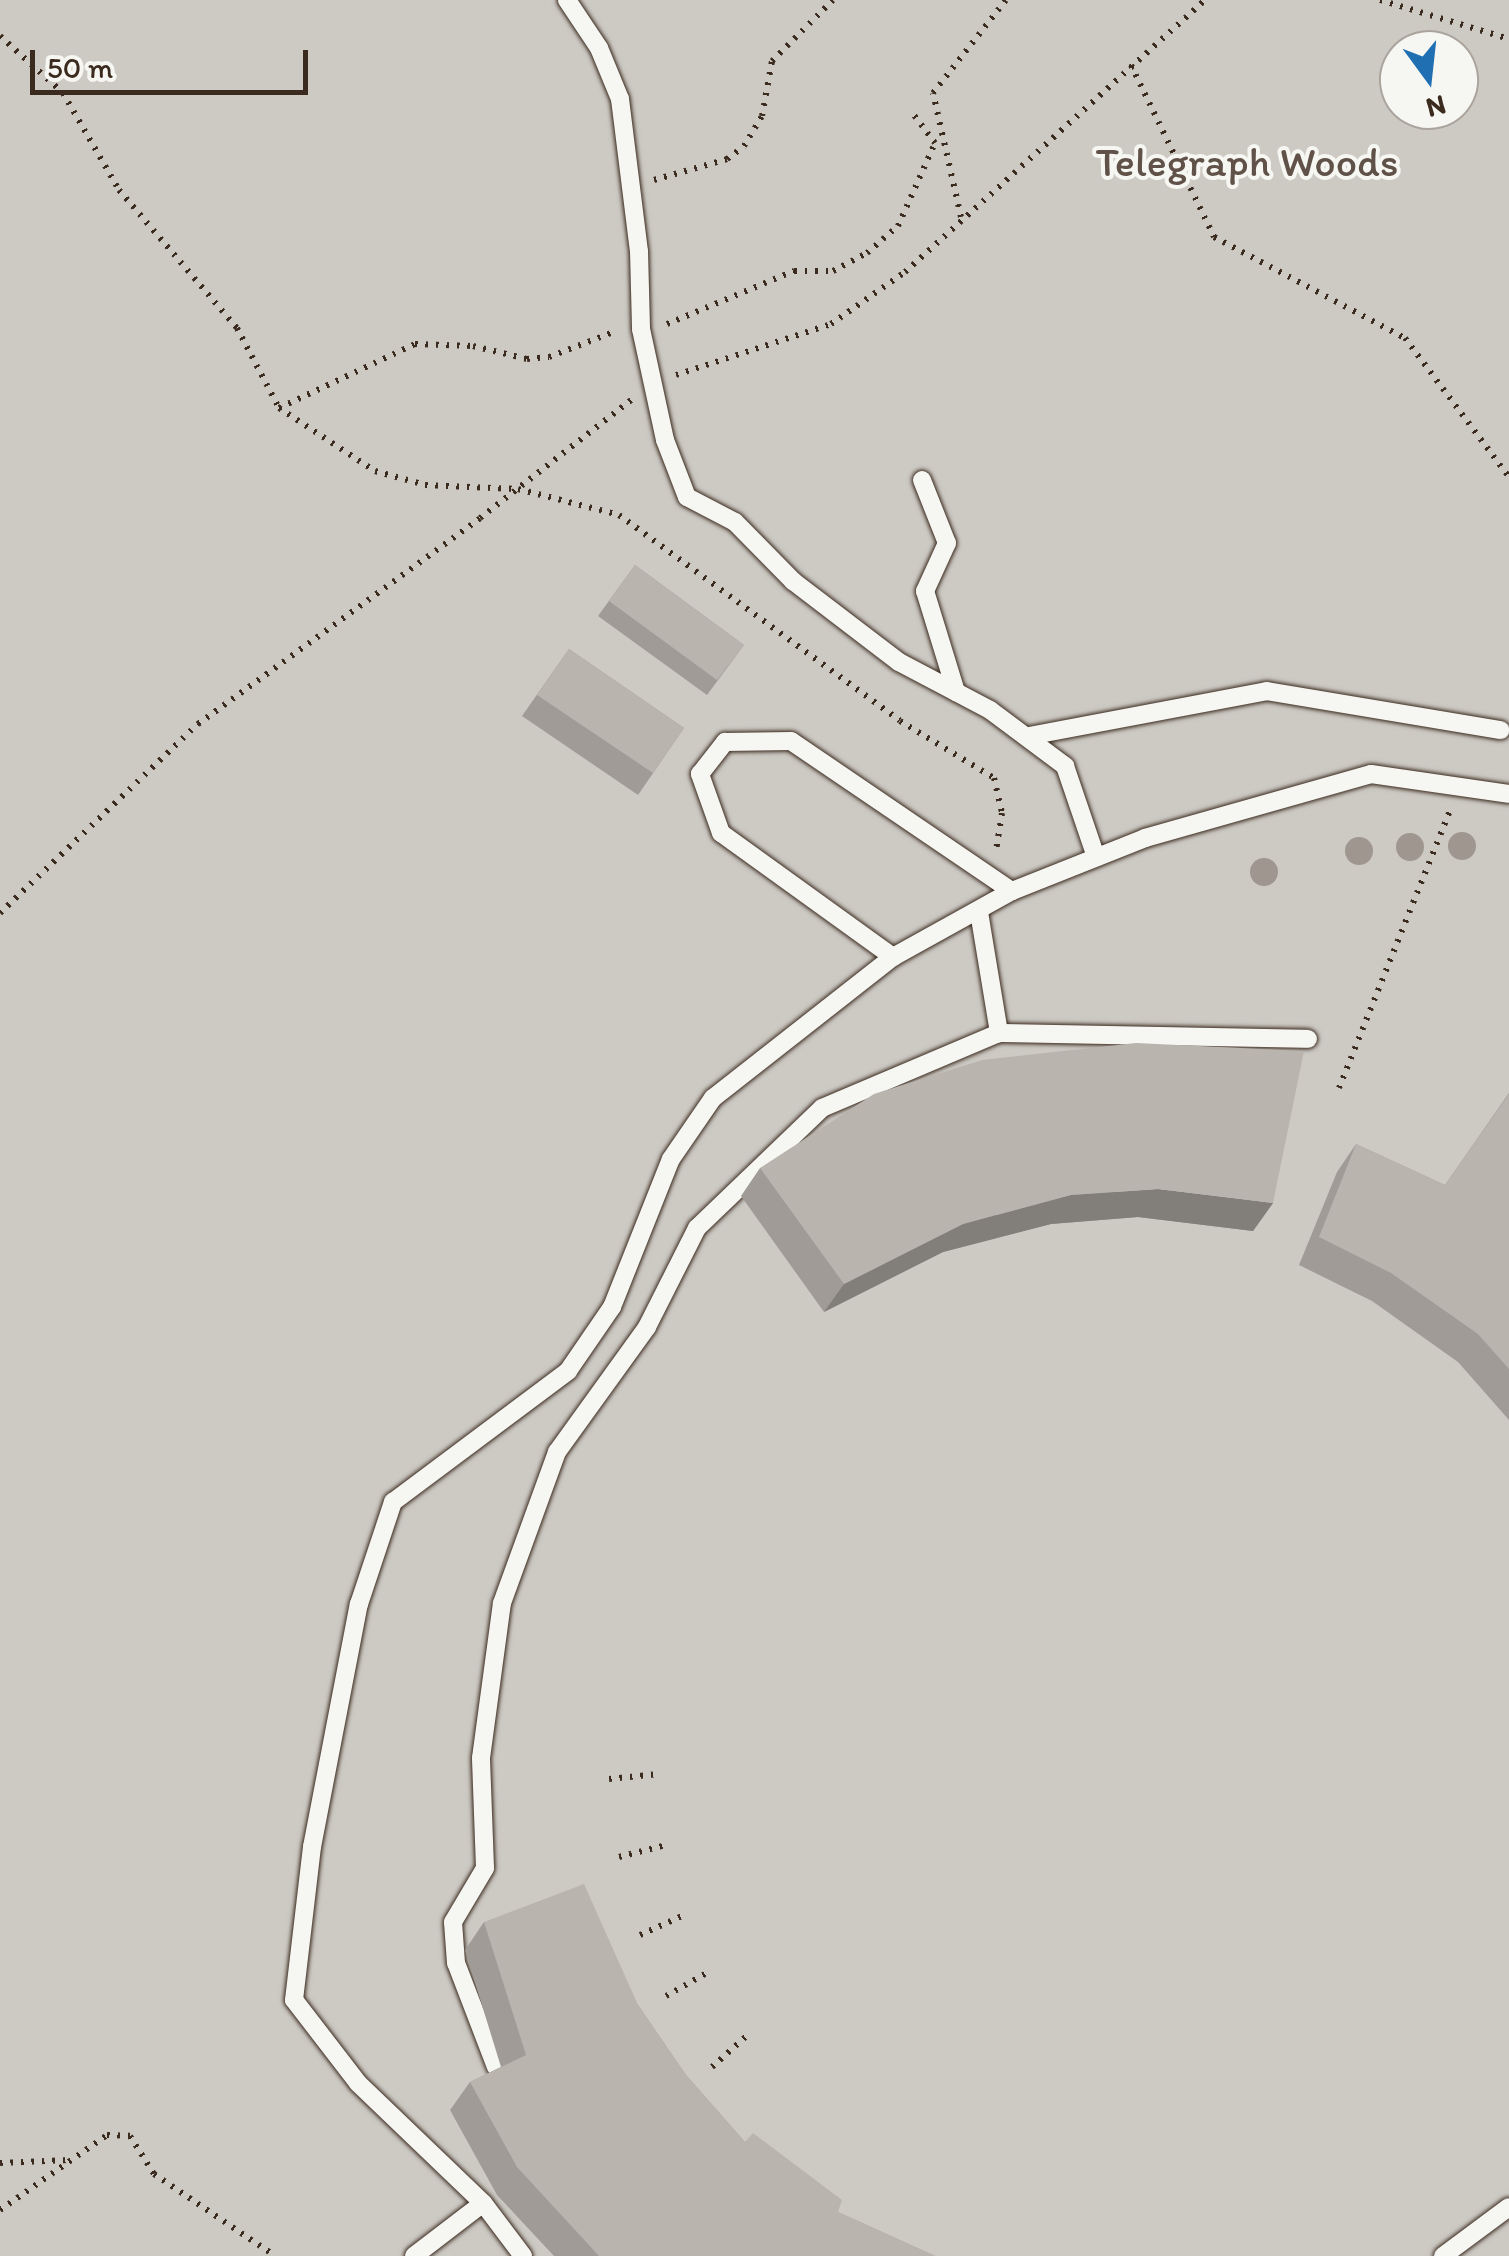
<!DOCTYPE html>
<style>
body{margin:0}
#map{position:relative;width:1509px;height:2256px;overflow:hidden;background:#ebeae5;font-family:Itim,sans-serif}
div>[style]{position:absolute}
.green>*{inset:0;background:#cdcac4}
.path>*{height:6px;margin-top:-3px;transform-origin:0;background:repeating-linear-gradient(90deg,#3b2a1e 0 2.5px,transparent 0 10.5px)}
.roads{filter:drop-shadow(0 0 2px #3b2a1e) drop-shadow(0 0 2px #3b2a1e)}
.lane>*{height:18px;margin:-9px;padding:0 9px;transform-origin:9px;border-radius:9px;background:#f6f6f2}
.trees>*{width:28px;height:28px;margin:-14px;border-radius:50%;background:#9f968f}
.wall>*{inset:0;background:#a09b96}
.shaded-wall>*{inset:0;background:#827e7a}
.building>*{inset:0;background:#bab4ae}
span{translate:-50% -50%;white-space:nowrap;text-align:center;line-height:1.15;-webkit-text-stroke:8px #f6f6f2;paint-order:stroke}
.park-label{font-size:42px;color:#605248}
.north{position:absolute;left:1379px;top:30px;width:100px;height:100px;box-sizing:border-box;background:#f6f6f2;border:2px solid #aba49d;border-radius:50%;rotate:165deg;font-size:28px;font-weight:700;line-height:40px;text-align:center;color:#3b2a1e}
.north::after{content:'';display:block;margin:auto;width:35px;height:45px;background:#1f6fb2;clip-path:polygon(50% 0,100% 100%,50% 72%,0 100%)}
.scale{position:absolute;left:30px;top:50px;width:278px;height:45px;box-sizing:border-box;border:5px solid #3b2a1e;border-top:0;padding-left:12px;font-size:30px;line-height:35px;white-space:nowrap;color:#3b2a1e;-webkit-text-stroke:8px #f6f6f2;paint-order:stroke}
</style>
<div id="map">
<div class="green">
<i style="clip-path:polygon(evenodd,0 0,1509px 0,1509px 2256px,0 2256px,0 0,1399px 50px,1459px 50px,1459px 110px,1399px 110px,1399px 50px)"></i>
</div>
<div class="path">
<i style="left:1380px;top:0;width:135px;rotate:16.8deg"></i>
<i style="left:0;top:36px;width:85px;rotate:42.1deg"></i>
<i style="left:63px;top:93px;width:112px;rotate:60deg"></i>
<i style="left:119px;top:190px;width:182px;rotate:49.5deg"></i>
<i style="left:237px;top:328px;width:90px;rotate:62.3deg"></i>
<i style="left:279px;top:408px;width:115px;rotate:33.3deg"></i>
<i style="left:375px;top:471px;width:52px;rotate:15.6deg"></i>
<i style="left:425px;top:485px;width:93px;rotate:2.5deg"></i>
<i style="left:518px;top:489px;width:104px;rotate:14.4deg"></i>
<i style="left:619px;top:515px;width:348px;rotate:36.2deg"></i>
<i style="left:900px;top:721px;width:110px;rotate:31.2deg"></i>
<i style="left:994px;top:778px;width:36px;rotate:77deg"></i>
<i style="left:1002px;top:813px;width:38px;rotate:99deg"></i>
<i style="left:1131px;top:65px;width:191px;rotate:64.2deg"></i>
<i style="left:1214px;top:237px;width:216px;rotate:27.9deg"></i>
<i style="left:1405px;top:338px;width:174px;rotate:53.2deg"></i>
<i style="left:654px;top:180px;width:76px;rotate:-16deg"></i>
<i style="left:727px;top:159px;width:21px;rotate:-37deg"></i>
<i style="left:744px;top:146px;width:35px;rotate:-59deg"></i>
<i style="left:762px;top:116px;width:56px;rotate:-79.7deg"></i>
<i style="left:772px;top:61px;width:86px;rotate:-45deg"></i>
<i style="left:961px;top:217px;width:127px;rotate:-102.7deg"></i>
<i style="left:933px;top:93px;width:118px;rotate:-51.9deg"></i>
<i style="left:667px;top:324px;width:138px;rotate:-22.7deg"></i>
<i style="left:794px;top:271px;width:39px"></i>
<i style="left:833px;top:271px;width:38px;rotate:-28deg"></i>
<i style="left:867px;top:253px;width:41px;rotate:-41.1deg"></i>
<i style="left:898px;top:226px;width:91px;rotate:-66deg"></i>
<i style="left:935px;top:143px;width:35px;rotate:-127deg"></i>
<i style="left:676px;top:375px;width:163px;rotate:-18.2deg"></i>
<i style="left:831px;top:324px;width:90px;rotate:-35.1deg"></i>
<i style="left:905px;top:272px;width:405px;rotate:-42.2deg"></i>
<i style="left:279px;top:408px;width:150px;rotate:-25.2deg"></i>
<i style="left:415px;top:344px;width:58px;rotate:2deg"></i>
<i style="left:473px;top:346px;width:56px;rotate:13.5deg"></i>
<i style="left:527px;top:359px;width:22px;rotate:-5deg"></i>
<i style="left:549px;top:357px;width:72px;rotate:-21.2deg"></i>
<i style="left:0;top:913px;width:274px;rotate:-43.7deg"></i>
<i style="left:198px;top:724px;width:349px;rotate:-36.1deg"></i>
<i style="left:480px;top:518px;width:192px;rotate:-38deg"></i>
<i style="left:1339px;top:1088px;width:298px;rotate:-68.2deg"></i>
<i style="left:609px;top:1779px;width:50px;rotate:-5.7deg"></i>
<i style="left:619px;top:1857px;width:49px;rotate:-14.3deg"></i>
<i style="left:640px;top:1935px;width:48px;rotate:-24.4deg"></i>
<i style="left:666px;top:1996px;width:51px;rotate:-29.6deg"></i>
<i style="left:712px;top:2067px;width:52px;rotate:-41.9deg"></i>
<i style="left:0;top:2163px;width:69px;rotate:-2.5deg"></i>
<i style="left:0;top:2210px;width:131px;rotate:-35deg"></i>
<i style="left:107px;top:2135px;width:23px;rotate:2deg"></i>
<i style="left:130px;top:2136px;width:45px;rotate:57.7deg"></i>
<i style="left:154px;top:2174px;width:146px;rotate:34.1deg"></i>
</div>
<div class="roads">
<div class="lane">
<i style="left:567px;top:0;width:58px;rotate:56.3deg"></i>
<i style="left:599px;top:48px;width:55px;rotate:67.6deg"></i>
<i style="left:620px;top:99px;width:153px;rotate:82.9deg"></i>
<i style="left:639px;top:251px;width:78px;rotate:88.5deg"></i>
<i style="left:641px;top:329px;width:114px;rotate:77.8deg"></i>
<i style="left:665px;top:440px;width:61px;rotate:68.9deg"></i>
<i style="left:687px;top:497px;width:54px;rotate:27.5deg"></i>
<i style="left:735px;top:522px;width:83px;rotate:45.5deg"></i>
<i style="left:793px;top:581px;width:133px;rotate:37.4deg"></i>
<i style="left:899px;top:662px;width:103px;rotate:27.8deg"></i>
<i style="left:990px;top:710px;width:94px;rotate:36.7deg"></i>
<i style="left:1065px;top:766px;width:96px;rotate:71.2deg"></i>
<i style="left:922px;top:480px;width:68px;rotate:68.4deg"></i>
<i style="left:947px;top:543px;width:53px;rotate:114.6deg"></i>
<i style="left:925px;top:591px;width:106px;rotate:72.9deg"></i>
<i style="left:1029px;top:736px;width:242px;rotate:-10.7deg"></i>
<i style="left:1267px;top:691px;width:237px;rotate:9.5deg"></i>
<i style="left:979px;top:912px;width:123px;rotate:80.6deg"></i>
<i style="left:893px;top:957px;width:212px;rotate:-144.2deg"></i>
<i style="left:721px;top:833px;width:63px;rotate:-109.6deg"></i>
<i style="left:700px;top:774px;width:41px;rotate:-52deg"></i>
<i style="left:725px;top:742px;width:66px;rotate:-0.9deg"></i>
<i style="left:791px;top:741px;width:267px;rotate:34.2deg"></i>
<i style="left:496px;top:2067px;width:111px;rotate:-111deg"></i>
<i style="left:456px;top:1963px;width:41px;rotate:-94.2deg"></i>
<i style="left:453px;top:1922px;width:63px;rotate:-59.3deg"></i>
<i style="left:485px;top:1868px;width:110px;rotate:-92.1deg"></i>
<i style="left:481px;top:1758px;width:156px;rotate:-82.3deg"></i>
<i style="left:502px;top:1603px;width:161px;rotate:-70deg"></i>
<i style="left:557px;top:1452px;width:154px;rotate:-54.2deg"></i>
<i style="left:647px;top:1327px;width:111px;rotate:-63.2deg"></i>
<i style="left:697px;top:1228px;width:173px;rotate:-43.8deg"></i>
<i style="left:822px;top:1108px;width:192px;rotate:-23deg"></i>
<i style="left:999px;top:1033px;width:309px;rotate:1.1deg"></i>
<i style="left:414px;top:2256px;width:87px;rotate:-37.5deg"></i>
<i style="left:523px;top:2256px;width:66px;rotate:-127deg"></i>
<i style="left:483px;top:2203px;width:173px;rotate:-136.2deg"></i>
<i style="left:358px;top:2083px;width:105px;rotate:-127.6deg"></i>
<i style="left:294px;top:2000px;width:154px;rotate:-83.3deg"></i>
<i style="left:312px;top:1847px;width:248px;rotate:-79.1deg"></i>
<i style="left:359px;top:1604px;width:108px;rotate:-71.6deg"></i>
<i style="left:393px;top:1502px;width:219px;rotate:-36.8deg"></i>
<i style="left:568px;top:1371px;width:78px;rotate:-55.5deg"></i>
<i style="left:612px;top:1307px;width:159px;rotate:-68.3deg"></i>
<i style="left:671px;top:1159px;width:74px;rotate:-55.5deg"></i>
<i style="left:713px;top:1098px;width:229px;rotate:-38.1deg"></i>
<i style="left:893px;top:957px;width:136px;rotate:-29deg"></i>
<i style="left:1012px;top:891px;width:143px;rotate:-21.7deg"></i>
<i style="left:1145px;top:838px;width:235px;rotate:-15.8deg"></i>
<i style="left:1371px;top:774px;width:139px;rotate:8.2deg"></i>
<i style="left:1443px;top:2256px;width:82px;rotate:-36.6deg"></i>
</div>
</div>
<div class="trees">
<i style="left:1462px;top:846px"></i>
<i style="left:1410px;top:847px"></i>
<i style="left:1359px;top:851px"></i>
<i style="left:1264px;top:872px"></i>
</div>
<div class="wall">
<i style="clip-path:polygon(635px 565px,744px 645px,707px 695px,598px 616px)"></i>
<i style="clip-path:polygon(569px 649px,684px 728px,638px 795px,522px 716px)"></i>
<i style="clip-path:polygon(1509px 1093px,1509px 1420px,1458px 1362px,1372px 1301px,1299px 1265px,1337px 1172px,1356px 1144px,1445px 1185px)"></i>
<i style="clip-path:polygon(760px 1168px,1273px 1203px,1253px 1231px,1138px 1217px,1051px 1224px,943px 1252px,824px 1312px,741px 1196px)"></i>
<i style="clip-path:polygon(484px 1922px,638px 2005px,686px 2075px,745px 2142px,838px 2212px,935px 2256px,554px 2256px,497px 2195px,450px 2110px,470px 2082px,501px 2067px,465px 1950px)"></i>
</div>
<div class="shaded-wall">
<i style="clip-path:polygon(1158px 1189px,1273px 1203px,1253px 1231px,1138px 1217px,1051px 1224px,943px 1252px,824px 1312px,844px 1284px,963px 1224px,1071px 1195px)"></i>
</div>
<div class="building">
<i style="clip-path:polygon(635px 565px,744px 645px,717px 680px,609px 601px)"></i>
<i style="clip-path:polygon(569px 649px,684px 728px,653px 773px,537px 695px)"></i>
<i style="clip-path:polygon(1136px 1043px,1304px 1051px,1273px 1203px,1158px 1189px,1071px 1195px,963px 1224px,844px 1284px,760px 1168px,874px 1094px,982px 1060px)"></i>
<i style="clip-path:polygon(1509px 1094px,1509px 1369px,1478px 1334px,1391px 1273px,1319px 1237px,1356px 1144px,1445px 1185px)"></i>
<i style="clip-path:polygon(584px 1884px,638px 2005px,686px 2075px,745px 2142px,753px 2133px,842px 2200px,838px 2212px,935px 2256px,599px 2256px,517px 2167px,470px 2082px,526px 2055px,484px 1922px)"></i>
</div>
<div class="park-label">
<span style="left:1247px;top:162px">Telegraph Woods</span>
</div>
<div class="north">N</div>
<div class="scale">50 m</div>
</div>
